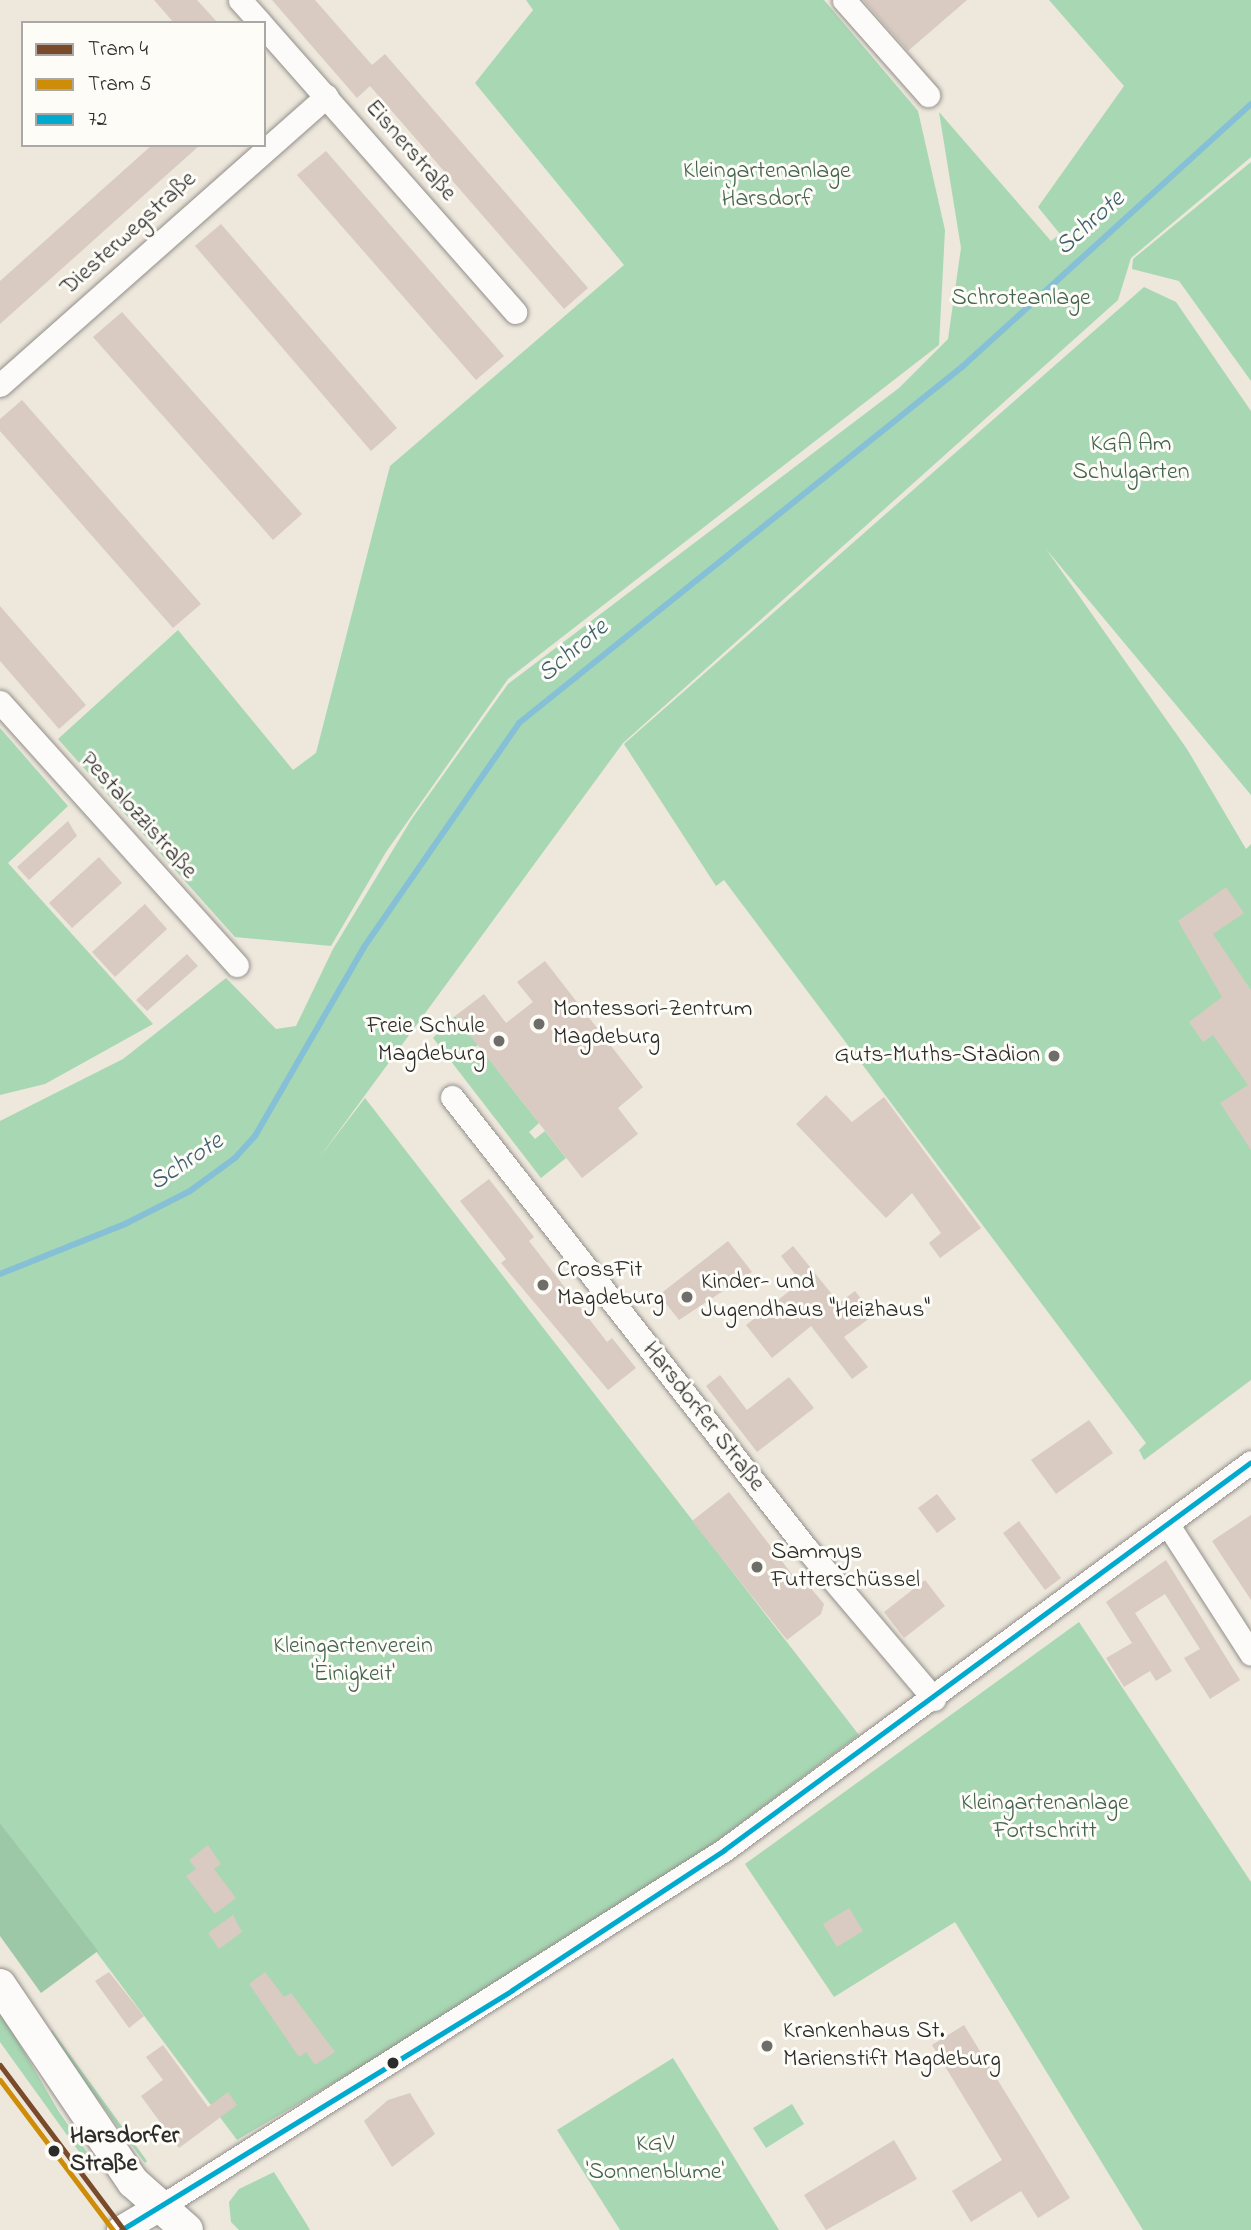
<!DOCTYPE html>
<meta charset="utf-8">
<style>
body{margin:0}
#map{position:relative;width:1251px;height:2230px;overflow:hidden;background:#ede7dc;font-family:"Indie Flower",sans-serif}
div>[style]{position:absolute}
.green>*{inset:0;background:#a8d7b3}
.forest>*{inset:0;background:#9dc8a7}
.stream>*{height:6px;margin:-3px;padding:0 3px;transform-origin:3px;border-radius:3px;background:#85c0d7}
.building>*{inset:0;background:#d9cbc2}
.roads{filter:drop-shadow(0 0 2px #928f8a) drop-shadow(0 0 2px #928f8a)}
.minor>*{height:23px;margin:-11.5px;padding:0 11.5px;transform-origin:11.5px;border-radius:11.5px;background:#fcfbfa}
.tertiary>*{height:28px;margin:-14px;padding:0 14px;transform-origin:14px;border-radius:14px;background:#fcfbfa}
.secondary>*{height:32px;margin:-16px;padding:0 16px;transform-origin:16px;border-radius:16px;background:#fcfbfa}
.bus-1>*{height:5px;margin:-2.5px;padding:0 2.5px;transform-origin:2.5px;border-radius:2.5px;background:#00a9ce}
.tram-1>*{height:5px;margin:-2.5px;padding:0 2.5px;transform-origin:2.5px;border-radius:2.5px;background:#7a4b2a}
.tram-2>*{height:5px;margin:-2.5px;padding:0 2.5px;transform-origin:2.5px;border-radius:2.5px;background:#ce8d09}
.dots>*{width:19px;height:19px;translate:-50% -50%;box-sizing:border-box;border:4px solid #fdfcf7;border-radius:50%}
span{translate:-50% -50%;white-space:nowrap;text-align:center;line-height:1.15;-webkit-text-stroke:6px #fdfcf7;paint-order:stroke}
.street-label{font-size:24px;color:#2b2b2b}
.park-label{font-size:24px;color:#43634f}
.poi-label{font-size:24px;color:#2b2b2b}
.left{translate:0 -50%;text-align:left}
.right{translate:-100% -50%;text-align:right}
.stop-label{font-size:24px;color:#2b2b2b;font-weight:700}
.water-label{font-size:26px;color:#3d606f;font-style:italic}
.legend{position:absolute;left:21px;top:21px;width:245px;height:126px;box-sizing:border-box;background:#fdfcf7;border:2px solid #a9a8a5;margin:0;padding:9px 12px;list-style:none;font-size:21px;color:#2b2b2b}
.legend li{display:flex;align-items:center;gap:14px;height:35px}
.legend b{width:35px;border:2px solid #a9a8a5}
</style>
<div id="map">
<div class="green">
<i style="clip-path:polygon(526px 0,824px 0,918px 111px,945px 230px,939px 345px,508px 679px,386px 852px,331px 946px,235px 937px,58px 739px,178px 630px,293px 770px,316px 753px,390px 466px,624px 265px,475px 83px,533px 10px)"></i>
<i style="clip-path:polygon(1049px 0,1251px 0,1251px 157px,1131px 258px,1118px 300px,623px 743px,319px 1158px,365px 1098px,859px 1735px,697px 1856px,505px 1982px,237px 2140px,0 1823px,0 1121px,123px 1059px,226px 978px,276px 1029px,296px 1026px,333px 949px,411px 820px,508px 684px,899px 388px,948px 339px,961px 248px,939px 112px,1051px 241px,1060px 234px,1038px 207px,1124px 86px)"></i>
<i style="clip-path:polygon(1251px 162px,1251px 381px,1179px 281px,1132px 269px,1133px 259px)"></i>
<i style="clip-path:polygon(1144px 287px,1176px 302px,1251px 411px,1251px 795px,1046px 549px,1187px 749px,1246px 849px,1251px 844px,1251px 1380px,1144px 1460px,1139px 1450px,1146px 1443px,724px 880px,716px 886px,624px 744px)"></i>
<i style="clip-path:polygon(0 728px,68px 806px,8px 863px,153px 1024px,45px 1084px,0 1095px)"></i>
<i style="clip-path:polygon(455px 1016px,478px 1045px,468px 1053px,474px 1061px,485px 1054px,539px 1123px,529px 1132px,535px 1139px,545px 1131px,566px 1158px,541px 1178px,433px 1038px)"></i>
<i style="clip-path:polygon(1079px 1622px,1251px 1882px,1251px 2230px,1143px 2230px,955px 1922px,834px 1997px,745px 1864px)"></i>
<i style="clip-path:polygon(0 2010px,59px 2112px,98px 2168px,90px 2167px,0 2042px)"></i>
<i style="clip-path:polygon(52px 2030px,147px 2161px,145px 2163px,50px 2035px)"></i>
<i style="clip-path:polygon(673px 2058px,779px 2230px,620px 2230px,557px 2130px)"></i>
<i style="clip-path:polygon(792px 2104px,804px 2124px,766px 2148px,753px 2128px)"></i>
<i style="clip-path:polygon(274px 2172px,304px 2220px,310px 2230px,239px 2230px,231px 2222px,229px 2202px,239px 2189px)"></i>
</div>
<div class="forest">
<i style="clip-path:polygon(0 1823px,98px 1951px,41px 1993px,0 1936px)"></i>
</div>
<div class="stream">
<i style="left:0;top:1274px;width:135px;rotate:-21.8deg"></i>
<i style="left:125px;top:1224px;width:73px;rotate:-26.9deg"></i>
<i style="left:190px;top:1191px;width:56px;rotate:-36.3deg"></i>
<i style="left:235px;top:1158px;width:30px;rotate:-48deg"></i>
<i style="left:255px;top:1136px;width:218px;rotate:-60deg"></i>
<i style="left:364px;top:947px;width:272px;rotate:-55.3deg"></i>
<i style="left:519px;top:723px;width:568px;rotate:-38.79deg"></i>
<i style="left:962px;top:367px;width:391px;rotate:-42.3deg"></i>
</div>
<div class="building">
<i style="clip-path:polygon(154px 0,197px 0,218px 23px,174px 23px)"></i>
<i style="clip-path:polygon(272px 0,315px 0,372px 65px,385px 54px,588px 288px,564px 309px,370px 86px,357px 98px)"></i>
<i style="clip-path:polygon(863px 0,967px 0,908px 51px)"></i>
<i style="clip-path:polygon(152px 145px,200px 145px,0 324px,0 281px)"></i>
<i style="clip-path:polygon(326px 151px,504px 356px,476px 380px,297px 175px)"></i>
<i style="clip-path:polygon(221px 224px,397px 428px,371px 451px,195px 246px)"></i>
<i style="clip-path:polygon(122px 312px,302px 514px,273px 540px,93px 337px)"></i>
<i style="clip-path:polygon(22px 400px,201px 604px,173px 628px,0 431px,0 419px)"></i>
<i style="clip-path:polygon(0 606px,86px 705px,59px 729px,0 661px)"></i>
<i style="clip-path:polygon(68px 821px,77px 836px,29px 880px,17px 867px)"></i>
<i style="clip-path:polygon(99px 857px,122px 883px,72px 928px,49px 903px)"></i>
<i style="clip-path:polygon(1226px 887px,1244px 913px,1213px 934px,1251px 990px,1251px 1150px,1220px 1103px,1248px 1085px,1213px 1035px,1203px 1042px,1189px 1022px,1222px 997px,1178px 921px)"></i>
<i style="clip-path:polygon(145px 904px,167px 929px,115px 977px,92px 952px)"></i>
<i style="clip-path:polygon(187px 954px,198px 966px,147px 1011px,136px 1000px)"></i>
<i style="clip-path:polygon(545px 961px,643px 1087px,618px 1108px,638px 1134px,582px 1178px,455px 1016px,484px 994px,506px 1023px,533px 1002px,517px 982px)"></i>
<i style="clip-path:polygon(826px 1095px,852px 1122px,884px 1097px,981px 1228px,940px 1258px,929px 1243px,941px 1233px,912px 1193px,886px 1218px,796px 1124px)"></i>
<i style="clip-path:polygon(489px 1179px,534px 1237px,529px 1241px,607px 1342px,612px 1338px,636px 1368px,608px 1390px,501px 1263px,506px 1259px,460px 1201px)"></i>
<i style="clip-path:polygon(728px 1241px,752px 1272px,679px 1320px,659px 1295px)"></i>
<i style="clip-path:polygon(793px 1246px,839px 1303px,855px 1291px,874px 1315px,844px 1337px,868px 1367px,852px 1379px,811px 1326px,772px 1358px,746px 1325px,801px 1282px,781px 1256px)"></i>
<i style="clip-path:polygon(720px 1375px,747px 1410px,789px 1377px,814px 1408px,757px 1452px,706px 1386px)"></i>
<i style="clip-path:polygon(1089px 1420px,1113px 1453px,1056px 1494px,1031px 1460px)"></i>
<i style="clip-path:polygon(729px 1492px,804px 1590px,809px 1586px,824px 1604px,821px 1614px,787px 1640px,692px 1521px)"></i>
<i style="clip-path:polygon(937px 1494px,956px 1519px,937px 1533px,918px 1508px)"></i>
<i style="clip-path:polygon(1251px 1515px,1251px 1600px,1212px 1541px)"></i>
<i style="clip-path:polygon(1019px 1521px,1061px 1578px,1045px 1590px,1003px 1533px)"></i>
<i style="clip-path:polygon(1166px 1560px,1240px 1680px,1210px 1699px,1184px 1658px,1200px 1649px,1165px 1594px,1135px 1613px,1172px 1671px,1156px 1681px,1150px 1671px,1124px 1687px,1106px 1658px,1132px 1643px,1106px 1602px)"></i>
<i style="clip-path:polygon(925px 1580px,945px 1606px,904px 1638px,884px 1612px)"></i>
<i style="clip-path:polygon(208px 1845px,221px 1864px,214px 1869px,236px 1898px,215px 1914px,186px 1876px,196px 1869px,189px 1860px)"></i>
<i style="clip-path:polygon(849px 1908px,863px 1931px,837px 1947px,823px 1924px)"></i>
<i style="clip-path:polygon(233px 1915px,242px 1932px,219px 1949px,208px 1933px)"></i>
<i style="clip-path:polygon(109px 1972px,144px 2016px,129px 2028px,95px 1981px)"></i>
<i style="clip-path:polygon(265px 1972px,284px 1997px,291px 1993px,335px 2052px,315px 2065px,306px 2052px,299px 2057px,249px 1984px)"></i>
<i style="clip-path:polygon(964px 2025px,1070px 2198px,1038px 2218px,1021px 2191px,971px 2222px,952px 2191px,1002px 2160px,932px 2045px)"></i>
<i style="clip-path:polygon(163px 2045px,208px 2107px,228px 2092px,237px 2105px,179px 2148px,141px 2096px,163px 2080px,146px 2057px)"></i>
<i style="clip-path:polygon(410px 2093px,435px 2134px,392px 2167px,364px 2121px,388px 2100px)"></i>
<i style="clip-path:polygon(894px 2140px,917px 2179px,826px 2230px,804px 2195px)"></i>
</div>
<div class="roads">
<div class="minor">
<i style="left:240px;top:0;width:31px;rotate:48deg"></i>
<i style="left:844px;top:0;width:127px;rotate:48.5deg"></i>
<i style="left:264px;top:27px;width:380px;rotate:48.6deg"></i>
<i style="left:0;top:385px;width:436px;rotate:-41.5deg"></i>
<i style="left:0;top:702px;width:354px;rotate:48deg"></i>
<i style="left:452px;top:1097px;width:573px;rotate:51.87deg"></i>
<i style="left:806px;top:1548px;width:198px;rotate:49.7deg"></i>
<i style="left:1168px;top:1525px;width:153px;rotate:57.2deg"></i>
<i style="left:160px;top:2207px;width:667px;rotate:-32.33deg"></i>
<i style="left:724px;top:1850px;width:654px;rotate:-36.36deg"></i>
</div>
<div class="tertiary">
<i style="left:121px;top:2230px;width:45px;rotate:-30.5deg"></i>
</div>
<div class="secondary">
<i style="left:0;top:1985px;width:238px;rotate:56deg"></i>
<i style="left:133px;top:2182px;width:72px;rotate:41.6deg"></i>
</div>
</div>
<div class="bus-1">
<i style="left:121px;top:2230px;width:459px;rotate:-31.5deg"></i>
<i style="left:512px;top:1990px;width:254px;rotate:-33.4deg"></i>
<i style="left:724px;top:1850px;width:654px;rotate:-36.36deg"></i>
</div>
<div class="tram-1">
<i style="left:0;top:2065px;width:206px;rotate:53.1deg"></i>
</div>
<div class="tram-2">
<i style="left:0;top:2080px;width:188px;rotate:53deg"></i>
</div>
<div class="dots">
<i style="left:539px;top:1024px;background:#6f6d69"></i>
<i style="left:499px;top:1041px;background:#6f6d69"></i>
<i style="left:1054px;top:1056px;background:#6f6d69"></i>
<i style="left:543px;top:1285px;background:#6f6d69"></i>
<i style="left:687px;top:1297px;background:#6f6d69"></i>
<i style="left:757px;top:1567px;background:#6f6d69"></i>
<i style="left:767px;top:2046px;background:#6f6d69"></i>
<i style="left:393px;top:2063px;background:#2b2b2b"></i>
<i style="left:54px;top:2151px;background:#2b2b2b"></i>
</div>
<div class="street-label">
<span style="left:410px;top:151px;rotate:49deg">Eisnerstraße</span>
<span style="left:129px;top:234px;rotate:-42deg">Diesterwegstraße</span>
<span style="left:138px;top:816px;rotate:48deg">Pestalozzistraße</span>
<span style="left:703px;top:1417px;rotate:52deg">Harsdorfer Straße</span>
</div>
<div class="park-label">
<span style="left:767px;top:186px">Kleingartenanlage<br>Harsdorf</span>
<span style="left:1021px;top:299px">Schroteanlage</span>
<span style="left:1131px;top:459px">KGA Am<br>Schulgarten</span>
<span style="left:353px;top:1661px">Kleingartenverein<br>'Einigkeit'</span>
<span style="left:1045px;top:1818px">Kleingartenanlage<br>Fortschritt</span>
<span style="left:655px;top:2159px">KGV<br>'Sonnenblume'</span>
</div>
<div class="poi-label">
<span class="left" style="left:553px;top:1024px">Montessori-Zentrum<br>Magdeburg</span>
<span class="right" style="left:485px;top:1041px">Freie Schule<br>Magdeburg</span>
<span class="right" style="left:1040px;top:1056px">Guts-Muths-Stadion</span>
<span class="left" style="left:557px;top:1285px">CrossFit<br>Magdeburg</span>
<span class="left" style="left:701px;top:1297px">Kinder- und<br>Jugendhaus "Heizhaus"</span>
<span class="left" style="left:771px;top:1567px">Sammys<br>Futterschüssel</span>
<span class="left" style="left:783px;top:2046px">Krankenhaus St.<br>Marienstift Magdeburg</span>
</div>
<div class="stop-label">
<span class="left" style="left:70px;top:2151px">Harsdorfer<br>Straße</span>
</div>
<div class="water-label">
<span style="left:1091px;top:224px;rotate:-42deg">Schrote</span>
<span style="left:574px;top:652px;rotate:-40deg">Schrote</span>
<span style="left:187px;top:1163px;rotate:-34deg">Schrote</span>
</div>
<ul class="legend">
<li><b style="height:9px;background:#7a4b2a"></b>Tram 4</li>
<li><b style="height:9px;background:#ce8d09"></b>Tram 5</li>
<li><b style="height:9px;background:#00a9ce"></b>72</li>
</ul>
</div>
